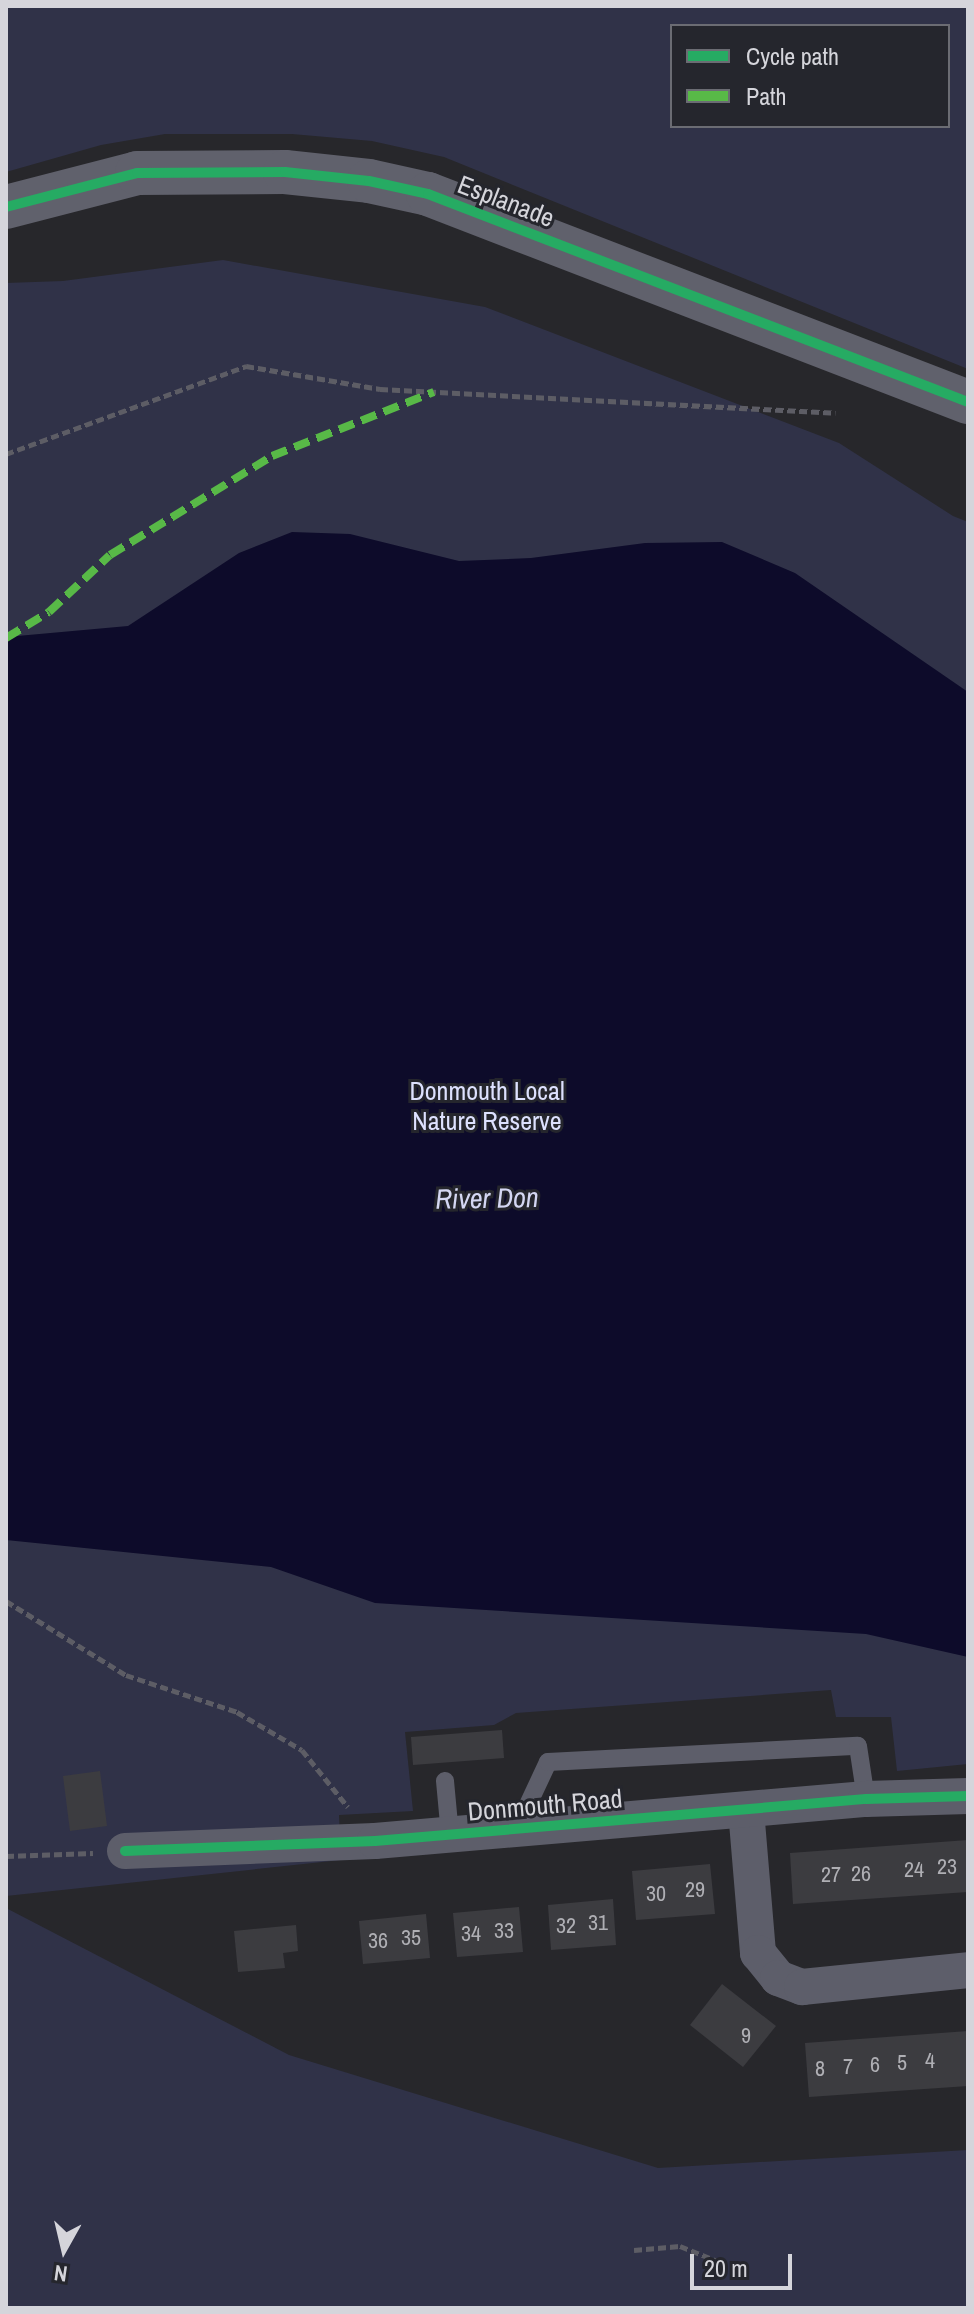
<!DOCTYPE html>
<style>
body{margin:0}
#map{position:relative;width:974px;height:2314px;overflow:hidden;background:#27272b;font-family:"Archivo Narrow",sans-serif}
div>[style]{position:absolute}
.green>*{inset:0;background:#303248}
.water>*{inset:0;background:#0d0b2a}
.building>*{inset:0;background:#3c3c40}
.path>*{height:5px;margin-top:-2.5px;transform-origin:0;background:repeating-linear-gradient(90deg,#5d5d65 0 8px,transparent 0 12px)}
.lane>*{height:18px;margin:-9px;padding:0 9px;transform-origin:9px;border-radius:9px;background:#5d5e6a}
.street>*{height:36px;margin:-18px;padding:0 18px;transform-origin:18px;border-radius:18px;background:#5d5e6a}
.secondary>*{height:44px;margin:-22px;padding:0 22px;transform-origin:22px;border-radius:22px;background:#60616c}
.quiet>*{height:8px;margin-top:-4px;transform-origin:0;background:repeating-linear-gradient(90deg,#58b947 0 16px,transparent 0 24px)}
.cycleway>*{height:10px;margin:-5px;padding:0 5px;transform-origin:5px;border-radius:5px;background:#26ab63}
span{translate:-50% -50%;white-space:nowrap;text-align:center;line-height:1.15;-webkit-text-stroke:6px #25262d;paint-order:stroke}
.number-label{font-size:22px;color:#afafb4}
.number-label span{-webkit-text-stroke-width:0}
.street-label{font-size:26px;color:#d5d5db}
.park-label{font-size:26px;color:#dde1fe}
.water-label{font-size:28px;color:#d4d7f3;font-style:italic}
.frame{position:absolute;inset:0;border:8px solid #d5d5db;pointer-events:none}
.legend{position:absolute;left:670px;top:24px;width:280px;height:104px;box-sizing:border-box;background:#25262d;border:2px solid #6b6c73;margin:0;padding:10px 14px;list-style:none;font-size:24px;color:#d5d5db}
.legend li{display:flex;align-items:center;gap:16px;height:40px}
.legend b{width:40px;border:2px solid #6b6c73}
.north{position:absolute;left:24px;top:2210px;width:80px;height:80px;-webkit-text-stroke:6px #25262d;paint-order:stroke;rotate:188deg;font-size:22px;font-weight:700;line-height:32px;text-align:center;color:#d5d5db}
.north::after{content:'';display:block;margin:auto;width:28px;height:36px;background:#d5d5db;clip-path:polygon(50% 0,100% 100%,50% 72%,0 100%)}
.scale{position:absolute;left:690px;top:2254px;width:102px;height:36px;box-sizing:border-box;border:4px solid #d5d5db;border-top:0;padding-left:10px;font-size:24px;line-height:28px;white-space:nowrap;color:#d5d5db;-webkit-text-stroke:6px #25262d;paint-order:stroke}
</style>
<div id="map">
<div class="green">
<i style="clip-path:polygon(evenodd,6px 6px,968px 6px,968px 369px,444px 157px,372px 141px,292px 134px,165px 134px,101px 145px,6px 172px,6px 6px,672px 26px,948px 26px,948px 126px,672px 126px,672px 26px)"></i>
<i style="clip-path:polygon(223px 260px,485px 307px,839px 443px,953px 516px,968px 522px,968px 1764px,897px 1771px,891px 1717px,836px 1717px,831px 1690px,516px 1713px,494px 1725px,405px 1732px,413px 1811px,339px 1815px,341px 1860px,6px 1896px,6px 283px,63px 281px)"></i>
<i style="clip-path:polygon(6px 1908px,289px 2055px,658px 2168px,968px 2150px,968px 2308px,6px 2308px)"></i>
</div>
<div class="water">
<i style="clip-path:polygon(292px 532px,350px 534px,459px 561px,531px 558px,645px 543px,722px 542px,795px 573px,968px 692px,968px 1657px,866px 1634px,375px 1603px,271px 1567px,6px 1540px,6px 637px,128px 626px,239px 553px)"></i>
</div>
<div class="building">
<i style="clip-path:polygon(502px 1730px,504px 1758px,413px 1765px,411px 1737px)"></i>
<i style="clip-path:polygon(100px 1771px,107px 1826px,70px 1831px,63px 1776px)"></i>
<i style="clip-path:polygon(968px 1840px,968px 1892px,793px 1904px,790px 1853px)"></i>
<i style="clip-path:polygon(710px 1864px,715px 1914px,636px 1920px,632px 1871px)"></i>
<i style="clip-path:polygon(613px 1899px,616px 1945px,551px 1950px,548px 1905px)"></i>
<i style="clip-path:polygon(519px 1907px,523px 1952px,457px 1957px,453px 1913px)"></i>
<i style="clip-path:polygon(426px 1914px,430px 1958px,363px 1964px,359px 1921px)"></i>
<i style="clip-path:polygon(296px 1925px,298px 1951px,283px 1953px,285px 1968px,238px 1972px,234px 1931px)"></i>
<i style="clip-path:polygon(722px 1984px,776px 2026px,743px 2067px,690px 2025px)"></i>
<i style="clip-path:polygon(968px 2031px,968px 2086px,809px 2097px,805px 2043px)"></i>
</div>
<div class="path">
<i style="left:6px;top:454px;width:256px;rotate:-20.1deg"></i>
<i style="left:246px;top:366px;width:136px;rotate:9.7deg"></i>
<i style="left:380px;top:389px;width:456px;rotate:3deg"></i>
<i style="left:6px;top:1601px;width:141px;rotate:31.7deg"></i>
<i style="left:126px;top:1675px;width:117px;rotate:18.4deg"></i>
<i style="left:237px;top:1712px;width:75px;rotate:30.3deg"></i>
<i style="left:302px;top:1750px;width:73px;rotate:51.1deg"></i>
<i style="left:6px;top:1856px;width:87px;rotate:-2deg"></i>
<i style="left:634px;top:2250px;width:46px;rotate:-5deg"></i>
<i style="left:680px;top:2246px;width:43px;rotate:21.8deg"></i>
</div>
<div class="lane">
<i style="left:445px;top:1781px;width:54px;rotate:84.7deg"></i>
<i style="left:533px;top:1828px;width:20px;rotate:-110deg"></i>
<i style="left:526px;top:1809px;width:52px;rotate:-64.9deg"></i>
<i style="left:548px;top:1762px;width:310px;rotate:-3deg"></i>
<i style="left:858px;top:1746px;width:54px;rotate:81.4deg"></i>
</div>
<div class="street">
<i style="left:746px;top:1810px;width:144px;rotate:85.2deg"></i>
<i style="left:758px;top:1953px;width:32px;rotate:51deg"></i>
<i style="left:778px;top:1978px;width:26px;rotate:21deg"></i>
<i style="left:802px;top:1987px;width:167px;rotate:-5.8deg"></i>
<i style="left:125px;top:1851px;width:250px;rotate:-2.3deg"></i>
<i style="left:375px;top:1841px;width:493px;rotate:-4.9deg"></i>
<i style="left:866px;top:1799px;width:102px;rotate:-1.7deg"></i>
</div>
<div class="secondary">
<i style="left:6px;top:207px;width:135px;rotate:-14.5deg"></i>
<i style="left:137px;top:173px;width:148px;rotate:-0.4deg"></i>
<i style="left:285px;top:172px;width:84px;rotate:6.1deg"></i>
<i style="left:369px;top:181px;width:60px;rotate:12.4deg"></i>
<i style="left:428px;top:194px;width:579px;rotate:21.07deg"></i>
</div>
<div class="quiet">
<i style="left:6px;top:638px;width:50px;rotate:-31.2deg"></i>
<i style="left:49px;top:612px;width:83px;rotate:-43.1deg"></i>
<i style="left:110px;top:555px;width:190px;rotate:-31.4deg"></i>
<i style="left:272px;top:456px;width:174px;rotate:-21.6deg"></i>
</div>
<div class="cycleway">
<i style="left:6px;top:207px;width:135px;rotate:-14.5deg"></i>
<i style="left:137px;top:173px;width:148px;rotate:-0.4deg"></i>
<i style="left:285px;top:172px;width:84px;rotate:6.1deg"></i>
<i style="left:369px;top:181px;width:60px;rotate:12.4deg"></i>
<i style="left:428px;top:194px;width:579px;rotate:21.07deg"></i>
<i style="left:125px;top:1851px;width:250px;rotate:-2.3deg"></i>
<i style="left:375px;top:1841px;width:493px;rotate:-4.9deg"></i>
<i style="left:866px;top:1799px;width:102px;rotate:-1.7deg"></i>
</div>
<div class="number-label">
<span style="left:947px;top:1867px">23</span>
<span style="left:914px;top:1870px">24</span>
<span style="left:861px;top:1874px">26</span>
<span style="left:831px;top:1875px">27</span>
<span style="left:695px;top:1890px">29</span>
<span style="left:656px;top:1894px">30</span>
<span style="left:598px;top:1923px">31</span>
<span style="left:566px;top:1926px">32</span>
<span style="left:504px;top:1931px">33</span>
<span style="left:471px;top:1934px">34</span>
<span style="left:411px;top:1938px">35</span>
<span style="left:378px;top:1941px">36</span>
<span style="left:746px;top:2036px">9</span>
<span style="left:930px;top:2061px">4</span>
<span style="left:902px;top:2063px">5</span>
<span style="left:875px;top:2065px">6</span>
<span style="left:848px;top:2067px">7</span>
<span style="left:820px;top:2069px">8</span>
</div>
<div class="street-label">
<span style="left:506px;top:201px;rotate:21deg">Esplanade</span>
<span style="left:545px;top:1805px;rotate:-5deg">Donmouth Road</span>
</div>
<div class="park-label">
<span style="left:487px;top:1106px">Donmouth Local<br>Nature Reserve</span>
</div>
<div class="water-label">
<span style="left:487px;top:1198px;rotate:-1deg">River Don</span>
</div>
<div class="frame"></div>
<ul class="legend">
<li><b style="height:10px;background:#26ab63"></b>Cycle path</li>
<li><b style="height:10px;background:#58b947"></b>Path</li>
</ul>
<div class="north">N</div>
<div class="scale">20 m</div>
</div>
